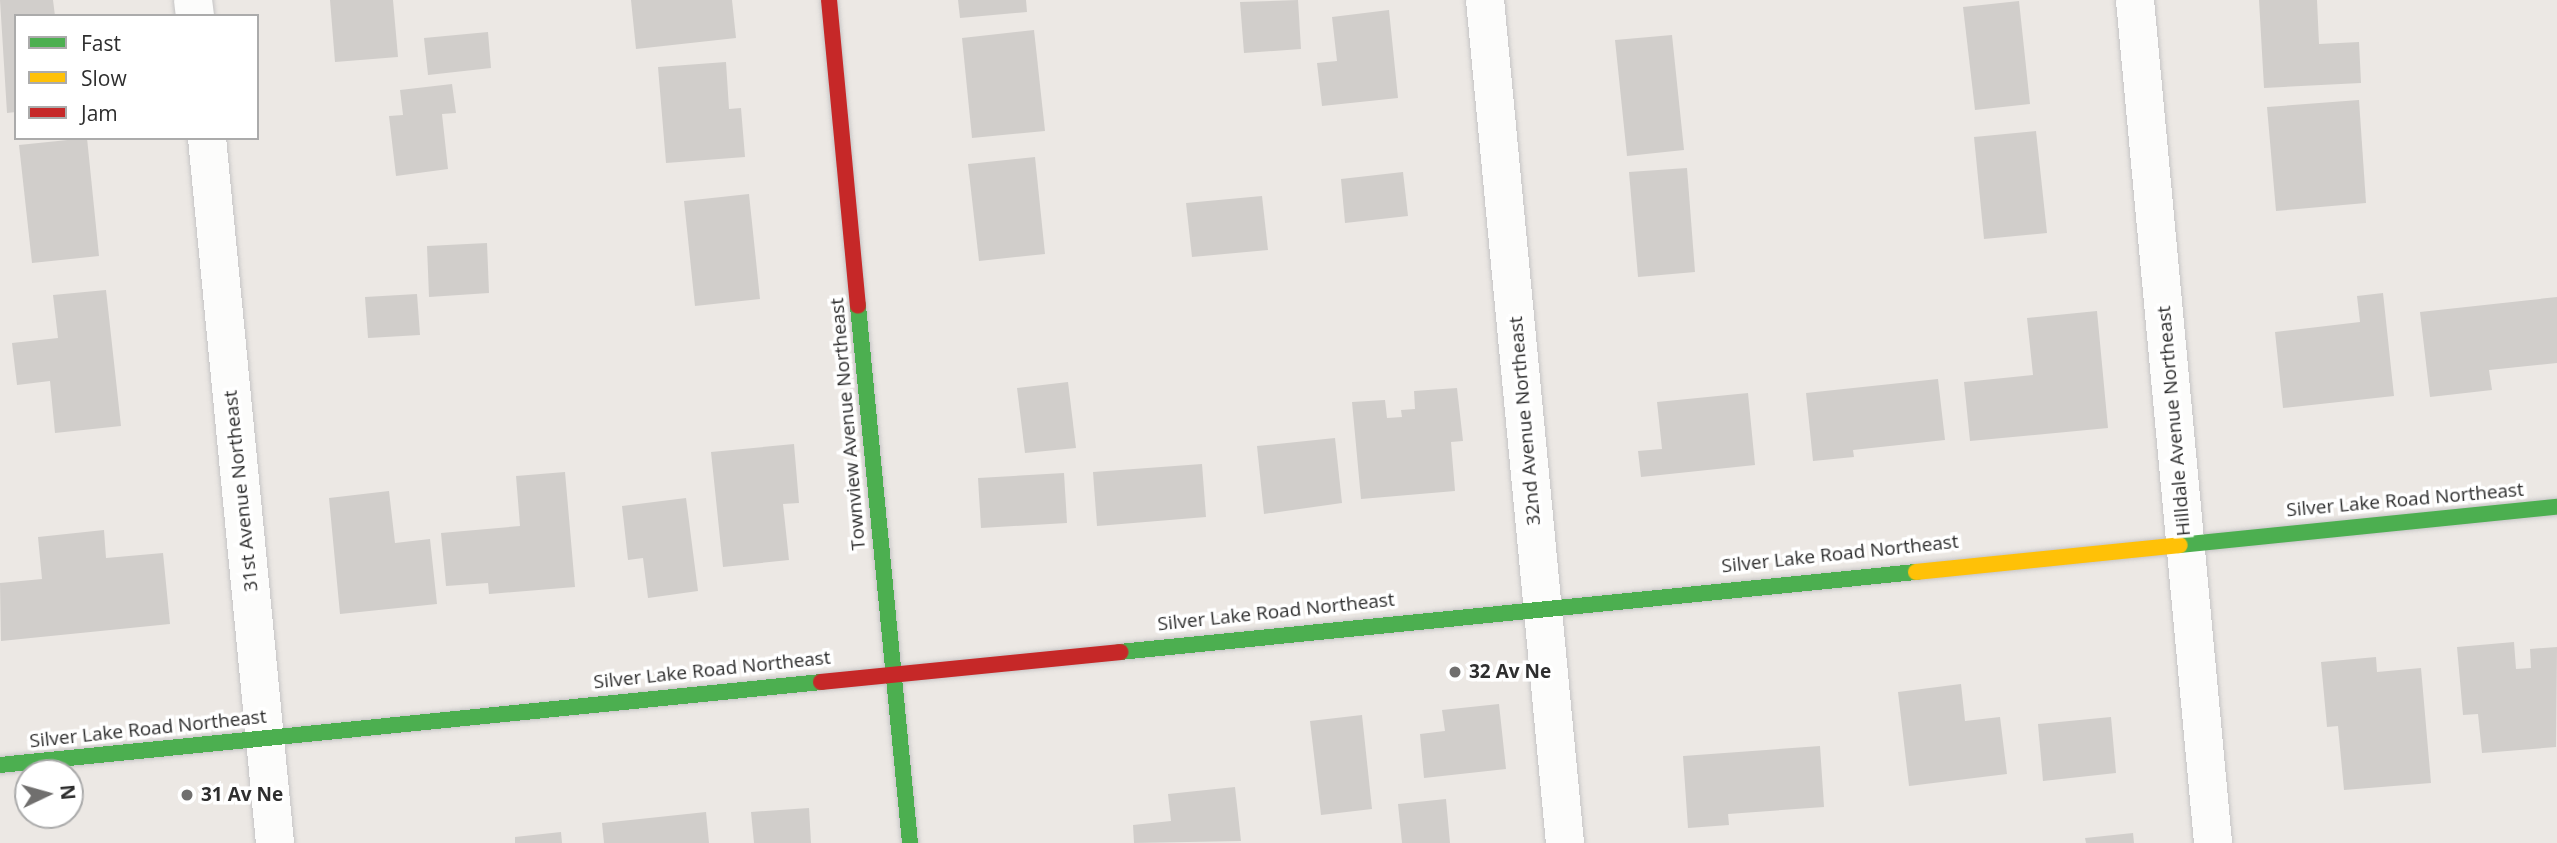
<!DOCTYPE html>
<style>
body{margin:0}
#map{position:relative;width:2557px;height:843px;overflow:hidden;background:#ece8e4;font-family:"Open Sans",sans-serif}
div>[style]{position:absolute}
.building>*{inset:0;background:#d1cecb}
.roads{filter:drop-shadow(0 0 2px #c5c4c5) drop-shadow(0 0 2px #c5c4c5)}
.street>*{height:38px;margin:-19px;padding:0 19px;transform-origin:19px;border-radius:19px;background:#fcfcfb}
.fast>*{height:16px;margin:-8px;padding:0 8px;transform-origin:8px;border-radius:8px;background:#4caf50}
.slow>*{height:16px;margin:-8px;padding:0 8px;transform-origin:8px;border-radius:8px;background:#ffc107}
.jam>*{height:16px;margin:-8px;padding:0 8px;transform-origin:8px;border-radius:8px;background:#c62828}
.dots>*{width:19px;height:19px;translate:-50% -50%;box-sizing:border-box;border:4px solid #fff;border-radius:50%}
span{translate:-50% -50%;white-space:nowrap;text-align:center;line-height:1.15;-webkit-text-stroke:7px #fff;paint-order:stroke}
.street-label{font-size:19px;color:#2e2e2e}
.poi-label{font-size:19px;color:#2e2e2e;font-weight:700}
.left{translate:0 -50%;text-align:left}
.legend{position:absolute;left:14px;top:14px;width:245px;height:126px;box-sizing:border-box;background:#fff;border:2px solid #ababab;margin:0;padding:9px 12px;list-style:none;font-size:21px;color:#2e2e2e}
.legend li{display:flex;align-items:center;gap:14px;height:35px}
.legend b{width:35px;border:2px solid #ababab}
.north{position:absolute;left:14px;top:759px;width:70px;height:70px;box-sizing:border-box;background:#fff;border:2px solid #ababab;border-radius:50%;rotate:85deg;font-size:19px;font-weight:700;line-height:28px;text-align:center;color:#2e2e2e}
.north::after{content:'';display:block;margin:auto;width:24px;height:32px;background:#706f6e;clip-path:polygon(50% 0,100% 100%,50% 72%,0 100%)}
</style>
<div id="map">
<div class="building">
<i style="clip-path:polygon(0 0,53px 0,55px 16px,16px 16px,16px 112px,7px 113px)"></i>
<i style="clip-path:polygon(330px 0,393px 0,398px 57px,335px 62px)"></i>
<i style="clip-path:polygon(631px 0,732px 0,736px 38px,636px 49px)"></i>
<i style="clip-path:polygon(958px 0,1026px 0,1027px 12px,960px 18px)"></i>
<i style="clip-path:polygon(1298px 0,1301px 49px,1244px 53px,1240px 2px)"></i>
<i style="clip-path:polygon(2259px 0,2317px 0,2319px 44px,2359px 42px,2361px 83px,2264px 88px)"></i>
<i style="clip-path:polygon(2019px 1px,2030px 104px,1975px 110px,1963px 7px)"></i>
<i style="clip-path:polygon(1389px 10px,1398px 98px,1322px 106px,1317px 63px,1337px 61px,1332px 17px)"></i>
<i style="clip-path:polygon(1034px 30px,1045px 131px,972px 138px,962px 38px)"></i>
<i style="clip-path:polygon(488px 32px,491px 68px,428px 75px,424px 38px)"></i>
<i style="clip-path:polygon(1672px 35px,1684px 150px,1627px 156px,1615px 40px)"></i>
<i style="clip-path:polygon(726px 62px,729px 109px,741px 108px,745px 157px,666px 163px,658px 67px)"></i>
<i style="clip-path:polygon(452px 84px,456px 113px,442px 114px,448px 169px,396px 176px,389px 116px,403px 115px,400px 90px)"></i>
<i style="clip-path:polygon(2359px 100px,2366px 203px,2276px 211px,2267px 107px)"></i>
<i style="clip-path:polygon(2036px 131px,2047px 233px,1984px 239px,1974px 137px)"></i>
<i style="clip-path:polygon(87px 138px,99px 256px,32px 263px,19px 145px)"></i>
<i style="clip-path:polygon(1035px 157px,1045px 254px,979px 261px,968px 164px)"></i>
<i style="clip-path:polygon(1687px 168px,1695px 272px,1638px 277px,1629px 172px)"></i>
<i style="clip-path:polygon(1403px 172px,1408px 216px,1345px 223px,1341px 179px)"></i>
<i style="clip-path:polygon(749px 194px,760px 299px,695px 306px,684px 201px)"></i>
<i style="clip-path:polygon(1262px 196px,1268px 250px,1192px 257px,1186px 203px)"></i>
<i style="clip-path:polygon(487px 243px,489px 293px,429px 297px,427px 246px)"></i>
<i style="clip-path:polygon(106px 290px,121px 426px,55px 433px,50px 381px,17px 385px,12px 343px,58px 338px,53px 295px)"></i>
<i style="clip-path:polygon(2383px 293px,2394px 396px,2283px 408px,2275px 332px,2360px 322px,2357px 296px)"></i>
<i style="clip-path:polygon(417px 294px,420px 335px,368px 338px,365px 297px)"></i>
<i style="clip-path:polygon(2557px 297px,2557px 363px,2489px 370px,2492px 390px,2430px 397px,2420px 312px)"></i>
<i style="clip-path:polygon(2097px 311px,2108px 428px,1970px 441px,1964px 382px,2033px 375px,2027px 318px)"></i>
<i style="clip-path:polygon(1938px 379px,1945px 440px,1853px 450px,1854px 457px,1813px 461px,1806px 393px)"></i>
<i style="clip-path:polygon(1068px 382px,1076px 448px,1025px 453px,1017px 388px)"></i>
<i style="clip-path:polygon(1457px 388px,1463px 441px,1451px 442px,1455px 491px,1361px 499px,1352px 402px,1385px 400px,1387px 418px,1402px 417px,1401px 410px,1415px 409px,1414px 391px)"></i>
<i style="clip-path:polygon(1748px 393px,1755px 465px,1641px 477px,1638px 451px,1662px 449px,1657px 402px)"></i>
<i style="clip-path:polygon(1335px 438px,1342px 503px,1264px 514px,1257px 446px)"></i>
<i style="clip-path:polygon(794px 444px,799px 503px,783px 504px,789px 560px,723px 567px,711px 452px)"></i>
<i style="clip-path:polygon(1202px 464px,1206px 517px,1097px 526px,1093px 472px)"></i>
<i style="clip-path:polygon(565px 472px,575px 587px,489px 594px,488px 583px,446px 586px,441px 533px,520px 526px,516px 476px)"></i>
<i style="clip-path:polygon(1064px 473px,1067px 523px,981px 528px,978px 478px)"></i>
<i style="clip-path:polygon(389px 491px,395px 543px,430px 539px,437px 604px,340px 614px,329px 498px)"></i>
<i style="clip-path:polygon(686px 498px,698px 591px,648px 598px,643px 558px,628px 560px,622px 506px)"></i>
<i style="clip-path:polygon(104px 530px,106px 558px,163px 553px,170px 624px,1px 641px,0 583px,42px 579px,38px 537px)"></i>
<i style="clip-path:polygon(2514px 642px,2516px 669px,2531px 668px,2530px 649px,2557px 647px,2556px 747px,2482px 753px,2478px 714px,2463px 715px,2457px 647px)"></i>
<i style="clip-path:polygon(2376px 657px,2377px 672px,2421px 668px,2431px 783px,2344px 790px,2338px 726px,2327px 727px,2321px 662px)"></i>
<i style="clip-path:polygon(1961px 684px,1965px 721px,2000px 717px,2007px 774px,1909px 786px,1898px 692px)"></i>
<i style="clip-path:polygon(1499px 704px,1506px 769px,1424px 778px,1420px 734px,1445px 731px,1442px 710px)"></i>
<i style="clip-path:polygon(1362px 715px,1372px 809px,1321px 815px,1310px 721px)"></i>
<i style="clip-path:polygon(2111px 717px,2116px 773px,2043px 781px,2038px 724px)"></i>
<i style="clip-path:polygon(1820px 746px,1824px 807px,1728px 814px,1729px 825px,1688px 828px,1683px 756px)"></i>
<i style="clip-path:polygon(1235px 787px,1241px 841px,1134px 843px,1133px 825px,1171px 821px,1168px 794px)"></i>
<i style="clip-path:polygon(1446px 799px,1450px 843px,1402px 843px,1398px 804px)"></i>
<i style="clip-path:polygon(809px 808px,811px 843px,754px 843px,751px 812px)"></i>
<i style="clip-path:polygon(706px 812px,709px 843px,604px 843px,602px 823px)"></i>
<i style="clip-path:polygon(561px 832px,562px 843px,515px 843px,515px 837px)"></i>
<i style="clip-path:polygon(2133px 833px,2134px 843px,2086px 843px,2085px 838px)"></i>
</div>
<div class="roads">
<div class="street">
<i style="left:193px;top:0;width:16px;rotate:83deg"></i>
<i style="left:1485px;top:0;width:847px;rotate:84.58deg"></i>
<i style="left:2135px;top:0;width:847px;rotate:84.71deg"></i>
<i style="left:207px;top:138px;width:708px;rotate:84.49deg"></i>
</div>
<div class="fast">
<i style="left:858px;top:306px;width:540px;rotate:84.47deg"></i>
<i style="left:2180px;top:545px;width:379px;rotate:-5.8deg"></i>
<i style="left:1120px;top:652px;width:800px;rotate:-5.74deg"></i>
<i style="left:0;top:765px;width:825px;rotate:-5.77deg"></i>
</div>
<div class="slow">
<i style="left:1916px;top:572px;width:265px;rotate:-5.8deg"></i>
</div>
<div class="jam">
<i style="left:829px;top:0;width:307px;rotate:84.6deg"></i>
<i style="left:821px;top:682px;width:301px;rotate:-5.7deg"></i>
</div>
</div>
<div class="dots">
<i style="left:1455px;top:672px;background:#706f6e"></i>
<i style="left:187px;top:795px;background:#706f6e"></i>
</div>
<div class="street-label">
<span style="left:1525px;top:421px;rotate:-95deg">32nd Avenue Northeast</span>
<span style="left:2174px;top:421px;rotate:-95deg">Hilldale Avenue Northeast</span>
<span style="left:848px;top:424px;rotate:-95deg">Townview Avenue Northeast</span>
<span style="left:241px;top:491px;rotate:-96deg">31st Avenue Northeast</span>
<span style="left:2405px;top:500px;rotate:-5deg">Silver Lake Road Northeast</span>
<span style="left:1840px;top:554px;rotate:-6deg">Silver Lake Road Northeast</span>
<span style="left:1276px;top:612px;rotate:-6deg">Silver Lake Road Northeast</span>
<span style="left:712px;top:670px;rotate:-6deg">Silver Lake Road Northeast</span>
<span style="left:148px;top:729px;rotate:-6deg">Silver Lake Road Northeast</span>
</div>
<div class="poi-label">
<span class="left" style="left:1469px;top:672px">32 Av Ne</span>
<span class="left" style="left:201px;top:795px">31 Av Ne</span>
</div>
<ul class="legend">
<li><b style="height:9px;background:#4caf50"></b>Fast</li>
<li><b style="height:9px;background:#ffc107"></b>Slow</li>
<li><b style="height:9px;background:#c62828"></b>Jam</li>
</ul>
<div class="north">N</div>
</div>
